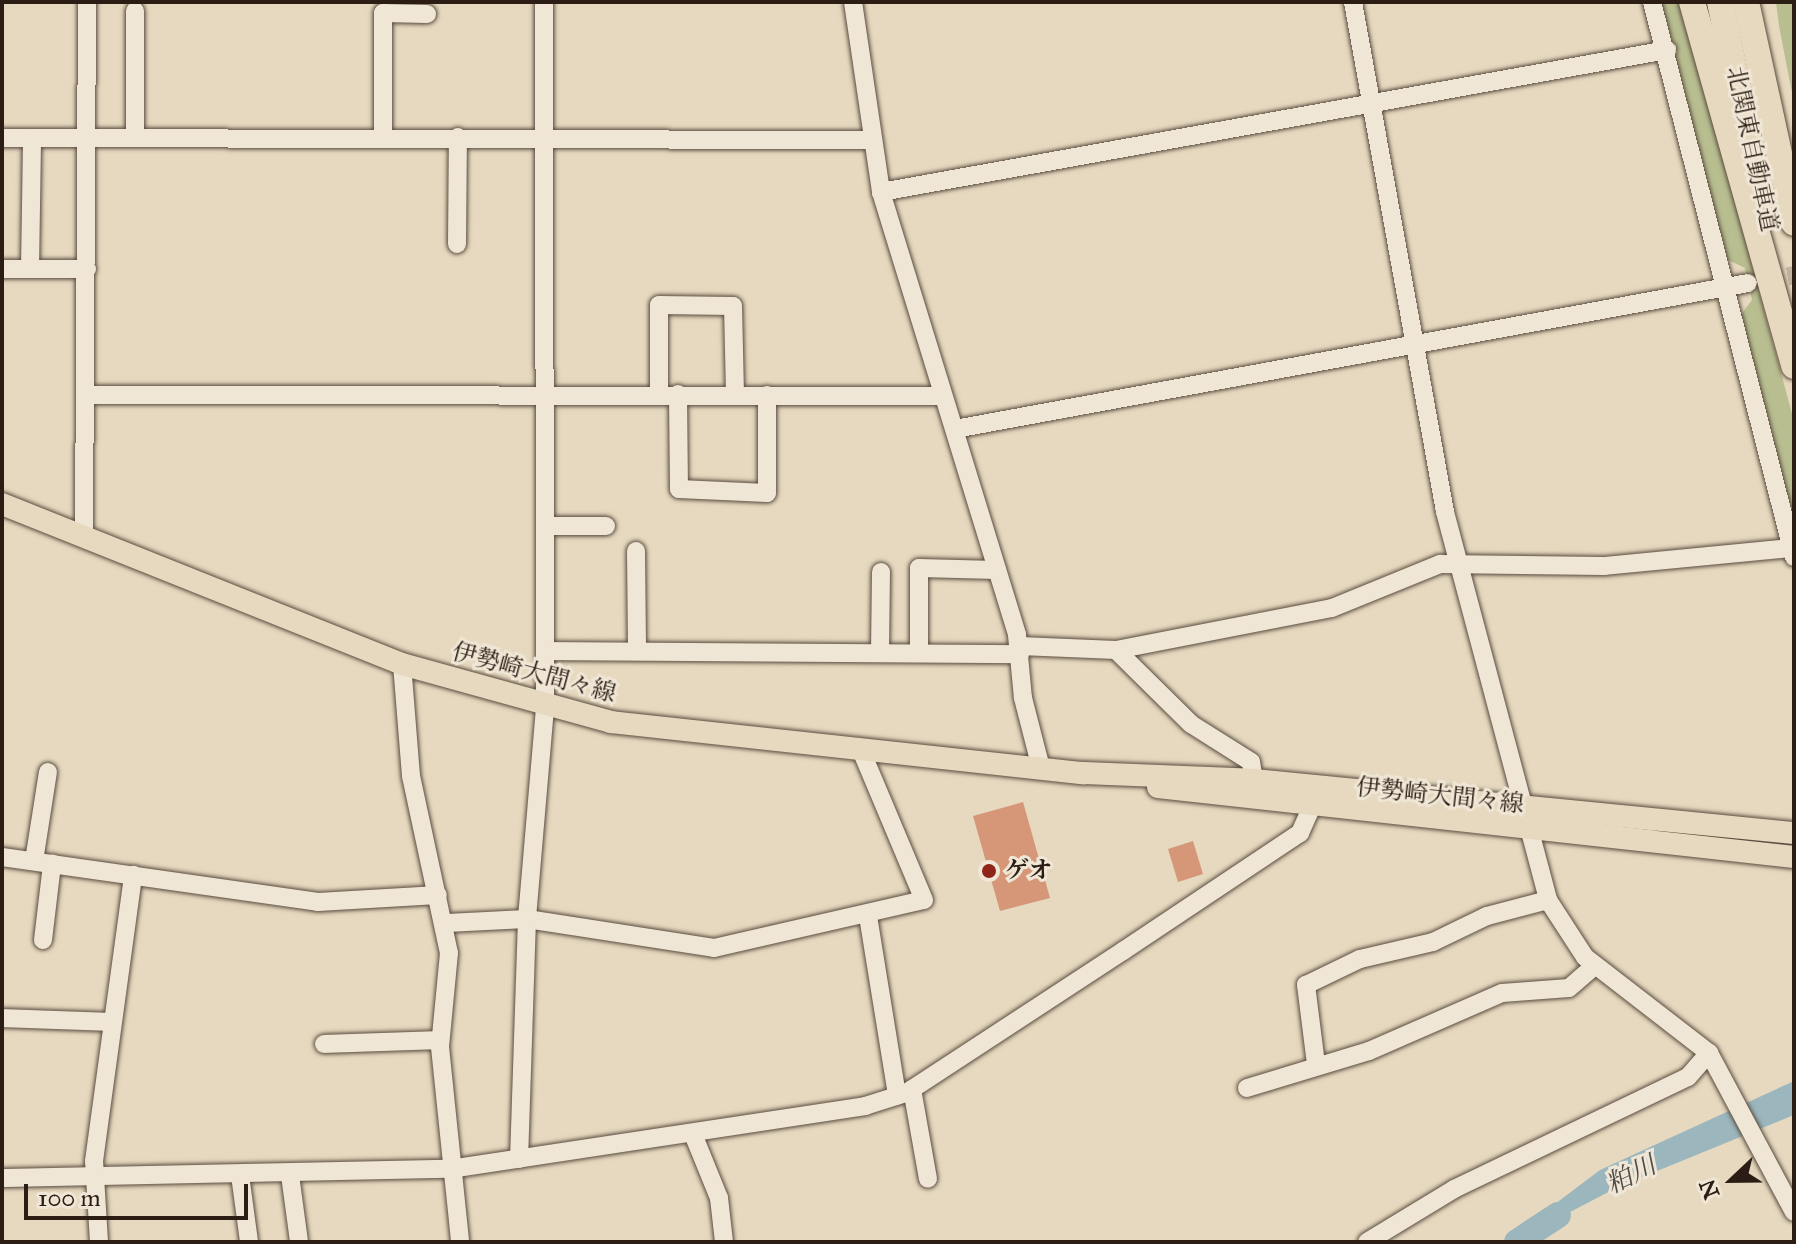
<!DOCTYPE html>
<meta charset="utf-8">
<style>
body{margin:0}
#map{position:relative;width:1796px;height:1244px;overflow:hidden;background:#e6d9bf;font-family:"IM FELL Great Primer","Noto Serif JP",serif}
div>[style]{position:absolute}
.green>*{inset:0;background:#b8be90}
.water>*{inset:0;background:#9bb7bd}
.river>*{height:26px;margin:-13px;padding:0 13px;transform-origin:13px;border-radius:13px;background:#9bb7bd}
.building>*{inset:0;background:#d69678}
.minor-tunnel>*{height:18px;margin-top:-9px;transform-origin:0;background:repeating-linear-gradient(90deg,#c1b39d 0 18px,transparent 0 27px)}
.roads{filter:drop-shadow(0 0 2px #5a4b3f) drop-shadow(0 0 2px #5a4b3f)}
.minor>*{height:18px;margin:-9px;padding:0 9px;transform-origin:9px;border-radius:9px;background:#efe6d5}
.major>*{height:22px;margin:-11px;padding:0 11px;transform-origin:11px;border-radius:11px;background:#e6d9bf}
.highway>*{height:26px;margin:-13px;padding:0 13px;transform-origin:13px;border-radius:13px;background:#e6d9bf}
.dots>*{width:22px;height:22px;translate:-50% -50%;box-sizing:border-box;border:4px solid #efe6d5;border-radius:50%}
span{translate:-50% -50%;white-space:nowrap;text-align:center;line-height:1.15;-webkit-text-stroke:6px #efe6d5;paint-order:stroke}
.street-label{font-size:24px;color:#2b1c14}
.poi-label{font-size:24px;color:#2b1c14;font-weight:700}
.left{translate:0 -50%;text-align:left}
.water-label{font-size:26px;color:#4d4a47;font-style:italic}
.frame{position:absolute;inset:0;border:4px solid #2b1c14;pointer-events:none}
.north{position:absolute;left:1692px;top:1140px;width:80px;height:80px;-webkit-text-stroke:6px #efe6d5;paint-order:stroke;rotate:248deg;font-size:22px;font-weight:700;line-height:32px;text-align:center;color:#2b1c14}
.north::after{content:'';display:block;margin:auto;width:28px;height:36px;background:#2b1c14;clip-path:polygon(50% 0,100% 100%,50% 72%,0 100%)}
.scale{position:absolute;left:24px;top:1184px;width:224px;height:36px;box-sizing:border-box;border:4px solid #2b1c14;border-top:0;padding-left:10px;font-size:24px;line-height:28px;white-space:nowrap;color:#2b1c14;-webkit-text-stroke:6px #efe6d5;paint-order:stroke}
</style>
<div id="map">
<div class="green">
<i style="clip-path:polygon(1661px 2px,1679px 2px,1685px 18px,1794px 421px,1794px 529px,1739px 317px,1752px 300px,1745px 268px,1726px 259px)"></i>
<i style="clip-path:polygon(1776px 2px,1794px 2px,1794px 103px,1779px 26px)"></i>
</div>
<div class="water">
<i style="clip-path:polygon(1794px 1081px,1794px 1115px,1618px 1187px,1530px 1233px,1547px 1210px,1600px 1170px)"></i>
</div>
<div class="river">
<i style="left:1517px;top:1242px;width:49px;rotate:-33.4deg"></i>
</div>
<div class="building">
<i style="clip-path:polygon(1023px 802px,1050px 898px,1000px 911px,973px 816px)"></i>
<i style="clip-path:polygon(1193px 841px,1203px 874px,1178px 882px,1168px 849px)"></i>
</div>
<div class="minor-tunnel">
<i style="left:1761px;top:281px;width:34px;rotate:-10deg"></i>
</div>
<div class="roads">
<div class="minor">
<i style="left:544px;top:2px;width:706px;rotate:89.92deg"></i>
<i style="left:545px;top:708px;width:212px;rotate:94.9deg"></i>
<i style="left:527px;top:919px;width:189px;rotate:8.8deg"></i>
<i style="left:714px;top:948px;width:215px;rotate:-12.9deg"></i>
<i style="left:924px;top:900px;width:163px;rotate:-112.8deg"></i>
<i style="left:853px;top:2px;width:192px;rotate:81.6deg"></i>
<i style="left:881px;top:192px;width:463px;rotate:72.9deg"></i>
<i style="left:1017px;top:635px;width:63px;rotate:84.6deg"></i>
<i style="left:1023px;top:698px;width:72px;rotate:75.6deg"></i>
<i style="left:1353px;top:2px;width:518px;rotate:79.77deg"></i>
<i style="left:1445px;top:512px;width:401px;rotate:75.1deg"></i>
<i style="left:1548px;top:900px;width:68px;rotate:57deg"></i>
<i style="left:1585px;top:957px;width:157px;rotate:37.7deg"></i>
<i style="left:1709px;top:1053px;width:180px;rotate:61.9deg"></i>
<i style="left:1652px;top:2px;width:573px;rotate:75.65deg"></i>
<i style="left:135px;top:11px;width:126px;rotate:90deg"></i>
<i style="left:383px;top:137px;width:124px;rotate:-90deg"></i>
<i style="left:383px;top:13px;width:44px;rotate:1.3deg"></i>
<i style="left:2px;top:138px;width:871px;rotate:0.13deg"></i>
<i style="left:881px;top:192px;width:799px;rotate:-10.24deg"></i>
<i style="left:457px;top:244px;width:107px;rotate:-89.5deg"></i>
<i style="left:2px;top:269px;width:85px"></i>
<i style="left:30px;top:269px;width:131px;rotate:-89.1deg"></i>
<i style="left:659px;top:394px;width:89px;rotate:-90deg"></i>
<i style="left:659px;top:305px;width:74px;rotate:0.8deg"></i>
<i style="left:733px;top:306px;width:88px;rotate:88.7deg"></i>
<i style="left:678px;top:394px;width:95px;rotate:89.4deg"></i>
<i style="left:679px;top:489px;width:88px;rotate:2.6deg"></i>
<i style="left:767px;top:493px;width:98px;rotate:-90deg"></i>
<i style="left:86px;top:395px;width:857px;rotate:0.07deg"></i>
<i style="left:955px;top:429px;width:806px;rotate:-10.43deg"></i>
<i style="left:546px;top:526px;width:60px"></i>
<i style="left:84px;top:536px;width:534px;rotate:-89.68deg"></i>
<i style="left:636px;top:551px;width:100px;rotate:89.4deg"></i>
<i style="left:1020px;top:646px;width:96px;rotate:2.4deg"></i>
<i style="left:1116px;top:650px;width:220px;rotate:-11deg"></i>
<i style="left:1332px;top:608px;width:117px;rotate:-22.2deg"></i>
<i style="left:1440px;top:564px;width:164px;rotate:0.7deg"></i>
<i style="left:1604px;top:566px;width:189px;rotate:-5.5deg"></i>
<i style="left:1116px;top:650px;width:105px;rotate:44.6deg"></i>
<i style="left:1191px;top:724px;width:71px;rotate:32.3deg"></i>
<i style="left:1251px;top:762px;width:18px;rotate:81deg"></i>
<i style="left:546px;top:651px;width:474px;rotate:0.4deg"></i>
<i style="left:880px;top:653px;width:81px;rotate:-89.3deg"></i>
<i style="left:919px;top:653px;width:85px;rotate:-90deg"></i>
<i style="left:919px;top:568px;width:78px;rotate:1.5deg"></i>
<i style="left:402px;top:664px;width:112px;rotate:85.4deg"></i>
<i style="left:411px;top:776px;width:181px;rotate:77.9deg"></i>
<i style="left:449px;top:953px;width:94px;rotate:95.5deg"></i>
<i style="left:440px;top:1047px;width:196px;rotate:84.1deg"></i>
<i style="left:2px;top:857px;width:319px;rotate:8.1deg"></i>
<i style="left:318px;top:902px;width:120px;rotate:-3.3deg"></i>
<i style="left:34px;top:861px;width:90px;rotate:-81.1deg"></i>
<i style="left:868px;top:916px;width:182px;rotate:80.8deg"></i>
<i style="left:446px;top:923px;width:81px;rotate:-2.8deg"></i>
<i style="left:527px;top:919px;width:240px;rotate:91.9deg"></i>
<i style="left:43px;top:940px;width:77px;rotate:-83.2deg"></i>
<i style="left:2px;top:1018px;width:109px;rotate:2.1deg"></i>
<i style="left:324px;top:1044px;width:116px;rotate:-2deg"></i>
<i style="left:1316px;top:1064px;width:80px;rotate:-97.2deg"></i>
<i style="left:1306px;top:985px;width:60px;rotate:-25.7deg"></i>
<i style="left:1360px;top:959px;width:75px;rotate:-13.1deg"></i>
<i style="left:1433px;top:942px;width:60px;rotate:-25.7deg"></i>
<i style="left:1487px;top:916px;width:63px;rotate:-14.7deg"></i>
<i style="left:1247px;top:1088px;width:127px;rotate:-16.9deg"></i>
<i style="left:1369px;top:1051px;width:145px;rotate:-23.6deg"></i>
<i style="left:1502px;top:993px;width:67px;rotate:-4.3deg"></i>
<i style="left:1569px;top:988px;width:33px;rotate:-41deg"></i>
<i style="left:912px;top:1089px;width:91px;rotate:79.9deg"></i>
<i style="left:693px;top:1134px;width:69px;rotate:67.9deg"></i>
<i style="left:719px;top:1198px;width:44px;rotate:83.5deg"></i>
<i style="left:240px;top:1175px;width:68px;rotate:82.3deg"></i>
<i style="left:290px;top:1175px;width:68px;rotate:82.3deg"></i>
<i style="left:2px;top:1178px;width:448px;rotate:-1.2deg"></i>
<i style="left:450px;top:1169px;width:420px;rotate:-8.6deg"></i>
<i style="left:865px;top:1106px;width:43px;rotate:-17.6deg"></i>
<i style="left:906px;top:1093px;width:259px;rotate:-33.2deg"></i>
<i style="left:1123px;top:951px;width:213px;rotate:-33.7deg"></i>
<i style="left:1300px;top:833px;width:27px;rotate:-66deg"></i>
<i style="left:99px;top:1242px;width:81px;rotate:-93.5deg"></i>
<i style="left:94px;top:1161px;width:289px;rotate:-82.2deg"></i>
<i style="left:1367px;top:1242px;width:102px;rotate:-31.3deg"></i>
<i style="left:1454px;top:1189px;width:259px;rotate:-25.6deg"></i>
<i style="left:1688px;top:1077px;width:32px;rotate:-49deg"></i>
</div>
<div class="major">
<i style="left:2px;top:504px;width:431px;rotate:21.8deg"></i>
<i style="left:402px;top:664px;width:217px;rotate:15.5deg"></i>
<i style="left:611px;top:722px;width:475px;rotate:6.2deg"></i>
<i style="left:1083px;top:773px;width:171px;rotate:2.3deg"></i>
<i style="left:1254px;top:780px;width:543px;rotate:5.61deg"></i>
<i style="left:1158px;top:787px;width:640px;rotate:6.28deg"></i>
</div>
<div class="highway">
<i style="left:1692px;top:2px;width:378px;rotate:74.3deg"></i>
<i style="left:1720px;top:2px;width:153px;rotate:78deg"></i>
<i style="left:1746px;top:2px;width:226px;rotate:77.7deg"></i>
</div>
</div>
<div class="dots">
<i style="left:989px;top:871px;background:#8f2418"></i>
</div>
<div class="street-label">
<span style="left:1752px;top:149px;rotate:78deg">北関東自動車道</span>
<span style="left:534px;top:673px;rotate:15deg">伊勢崎大間々線</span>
<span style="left:1440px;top:796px;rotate:6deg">伊勢崎大間々線</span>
</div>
<div class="poi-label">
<span class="left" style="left:1005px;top:871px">ゲオ</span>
</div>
<div class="water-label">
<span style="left:1631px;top:1175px;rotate:-26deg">粕川</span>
</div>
<div class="frame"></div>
<div class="north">N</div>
<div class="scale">100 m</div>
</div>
